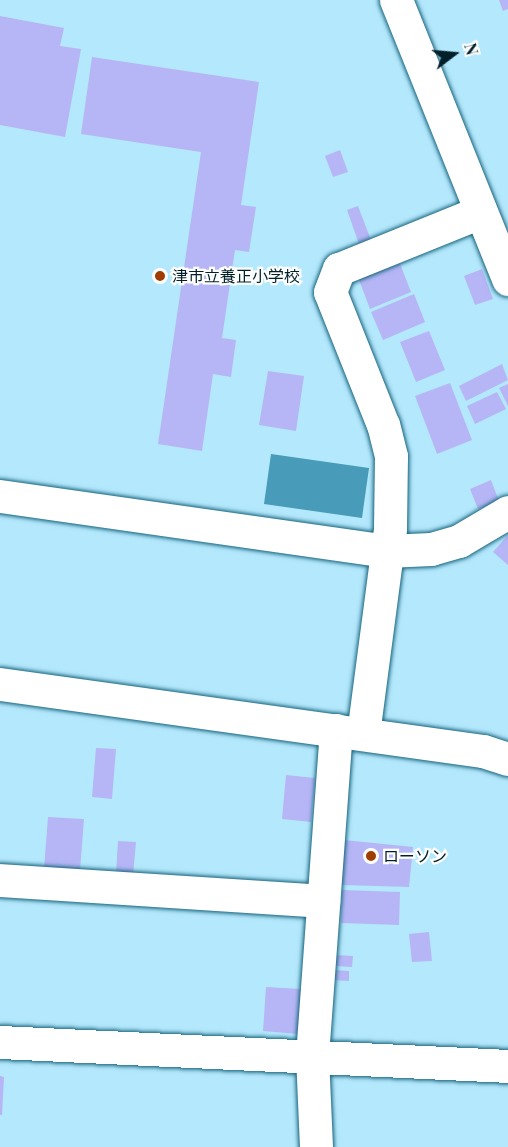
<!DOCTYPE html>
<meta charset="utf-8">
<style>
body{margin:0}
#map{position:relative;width:508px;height:1147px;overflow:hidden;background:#b4e8fd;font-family:"Playfair Display","Noto Sans JP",serif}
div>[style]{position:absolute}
.water>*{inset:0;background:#489bb9}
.building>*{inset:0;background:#b6b6f7}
.roads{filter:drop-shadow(0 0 2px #15647d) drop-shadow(0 0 2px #15647d)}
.minor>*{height:33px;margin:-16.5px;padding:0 16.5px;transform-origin:16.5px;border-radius:16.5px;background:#fff}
.dots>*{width:16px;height:16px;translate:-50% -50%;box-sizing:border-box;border:3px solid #fff;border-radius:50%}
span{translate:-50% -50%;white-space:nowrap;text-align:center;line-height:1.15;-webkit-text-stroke:4.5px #fff;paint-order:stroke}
.poi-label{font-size:16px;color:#02202a}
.left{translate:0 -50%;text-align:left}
.north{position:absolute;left:424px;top:24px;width:60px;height:60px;-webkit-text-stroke:4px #fff;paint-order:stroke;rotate:74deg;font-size:16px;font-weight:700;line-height:24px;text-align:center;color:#02202a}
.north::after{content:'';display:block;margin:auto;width:21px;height:27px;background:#02202a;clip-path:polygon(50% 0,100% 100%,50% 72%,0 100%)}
</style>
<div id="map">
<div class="water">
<i style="clip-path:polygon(271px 454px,369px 468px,362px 518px,264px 504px)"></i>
</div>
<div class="building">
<i style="clip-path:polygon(499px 0,508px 0,508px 9px,503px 11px)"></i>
<i style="clip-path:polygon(0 16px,64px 28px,60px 46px,81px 49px,65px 137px,0 125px)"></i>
<i style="clip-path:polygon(92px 57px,259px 82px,241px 205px,256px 207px,249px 252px,235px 250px,222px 338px,236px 340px,231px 377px,213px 374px,202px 451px,158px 444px,201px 152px,81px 134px)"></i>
<i style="clip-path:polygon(340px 150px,348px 172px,333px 177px,325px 156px)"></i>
<i style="clip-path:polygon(358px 206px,371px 240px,359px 244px,347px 210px)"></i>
<i style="clip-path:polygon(399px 261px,411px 292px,370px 309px,358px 277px)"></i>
<i style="clip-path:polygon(482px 269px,493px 299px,475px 305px,464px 276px)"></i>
<i style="clip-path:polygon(414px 294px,425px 322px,383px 340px,371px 312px)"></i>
<i style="clip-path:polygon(429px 331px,445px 370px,416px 382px,400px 342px)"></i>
<i style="clip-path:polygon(502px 364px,508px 380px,466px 401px,459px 386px)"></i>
<i style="clip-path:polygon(268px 371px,304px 376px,296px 431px,259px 425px)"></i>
<i style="clip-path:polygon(450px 383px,472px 440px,437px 454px,415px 396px)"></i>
<i style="clip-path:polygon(508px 384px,508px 406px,499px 388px)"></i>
<i style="clip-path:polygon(497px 392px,506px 409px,475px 424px,467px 406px)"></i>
<i style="clip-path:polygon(491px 480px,499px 501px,478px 509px,470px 489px)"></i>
<i style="clip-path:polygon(508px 535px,508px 565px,493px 552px)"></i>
<i style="clip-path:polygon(96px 748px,116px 749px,112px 799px,92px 797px)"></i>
<i style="clip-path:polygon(286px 775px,315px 778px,311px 822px,282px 819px)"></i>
<i style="clip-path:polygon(48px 817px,84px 819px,80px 871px,44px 869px)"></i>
<i style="clip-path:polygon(344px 840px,413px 847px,409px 887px,341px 885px)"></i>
<i style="clip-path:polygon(118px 841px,136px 842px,133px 875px,116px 874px)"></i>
<i style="clip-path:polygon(342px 890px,400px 892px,399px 925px,341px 923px)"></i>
<i style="clip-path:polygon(429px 932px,432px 961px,412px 962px,409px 934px)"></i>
<i style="clip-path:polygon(334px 955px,353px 956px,352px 967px,334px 966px)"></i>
<i style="clip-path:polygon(333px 970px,349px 971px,349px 981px,332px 980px)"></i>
<i style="clip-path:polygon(266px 987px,301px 989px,298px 1034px,263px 1031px)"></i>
<i style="clip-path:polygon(0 1076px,4px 1077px,2px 1115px,0 1115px)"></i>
</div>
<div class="roads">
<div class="minor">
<i style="left:396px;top:0;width:301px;rotate:68.1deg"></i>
<i style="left:0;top:496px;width:390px;rotate:8.1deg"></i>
<i style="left:386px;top:551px;width:45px;rotate:-2.5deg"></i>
<i style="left:431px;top:549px;width:29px;rotate:-16deg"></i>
<i style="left:459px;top:541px;width:57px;rotate:-30.6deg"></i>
<i style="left:0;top:684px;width:488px;rotate:7.9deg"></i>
<i style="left:483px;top:751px;width:26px;rotate:18deg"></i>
<i style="left:363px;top:734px;width:208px;rotate:-82.5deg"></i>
<i style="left:390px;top:528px;width:72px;rotate:-89.2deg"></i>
<i style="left:391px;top:456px;width:32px;rotate:-104deg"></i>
<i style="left:383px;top:425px;width:143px;rotate:-111.7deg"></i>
<i style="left:330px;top:292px;width:25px;rotate:-69deg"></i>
<i style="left:339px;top:269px;width:152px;rotate:-22deg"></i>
<i style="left:0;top:880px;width:324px;rotate:3.7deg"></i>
<i style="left:0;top:1042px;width:509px;rotate:2.7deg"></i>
<i style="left:316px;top:1147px;width:91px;rotate:-92.5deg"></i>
<i style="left:312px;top:1056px;width:327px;rotate:-85.8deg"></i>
</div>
</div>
<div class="dots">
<i style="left:160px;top:276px;background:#a03e00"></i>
<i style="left:371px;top:856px;background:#a03e00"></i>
</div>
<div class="poi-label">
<span class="left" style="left:172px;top:276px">津市立養正小学校</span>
<span class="left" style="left:383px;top:856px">ローソン</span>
</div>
<div class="north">N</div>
</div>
